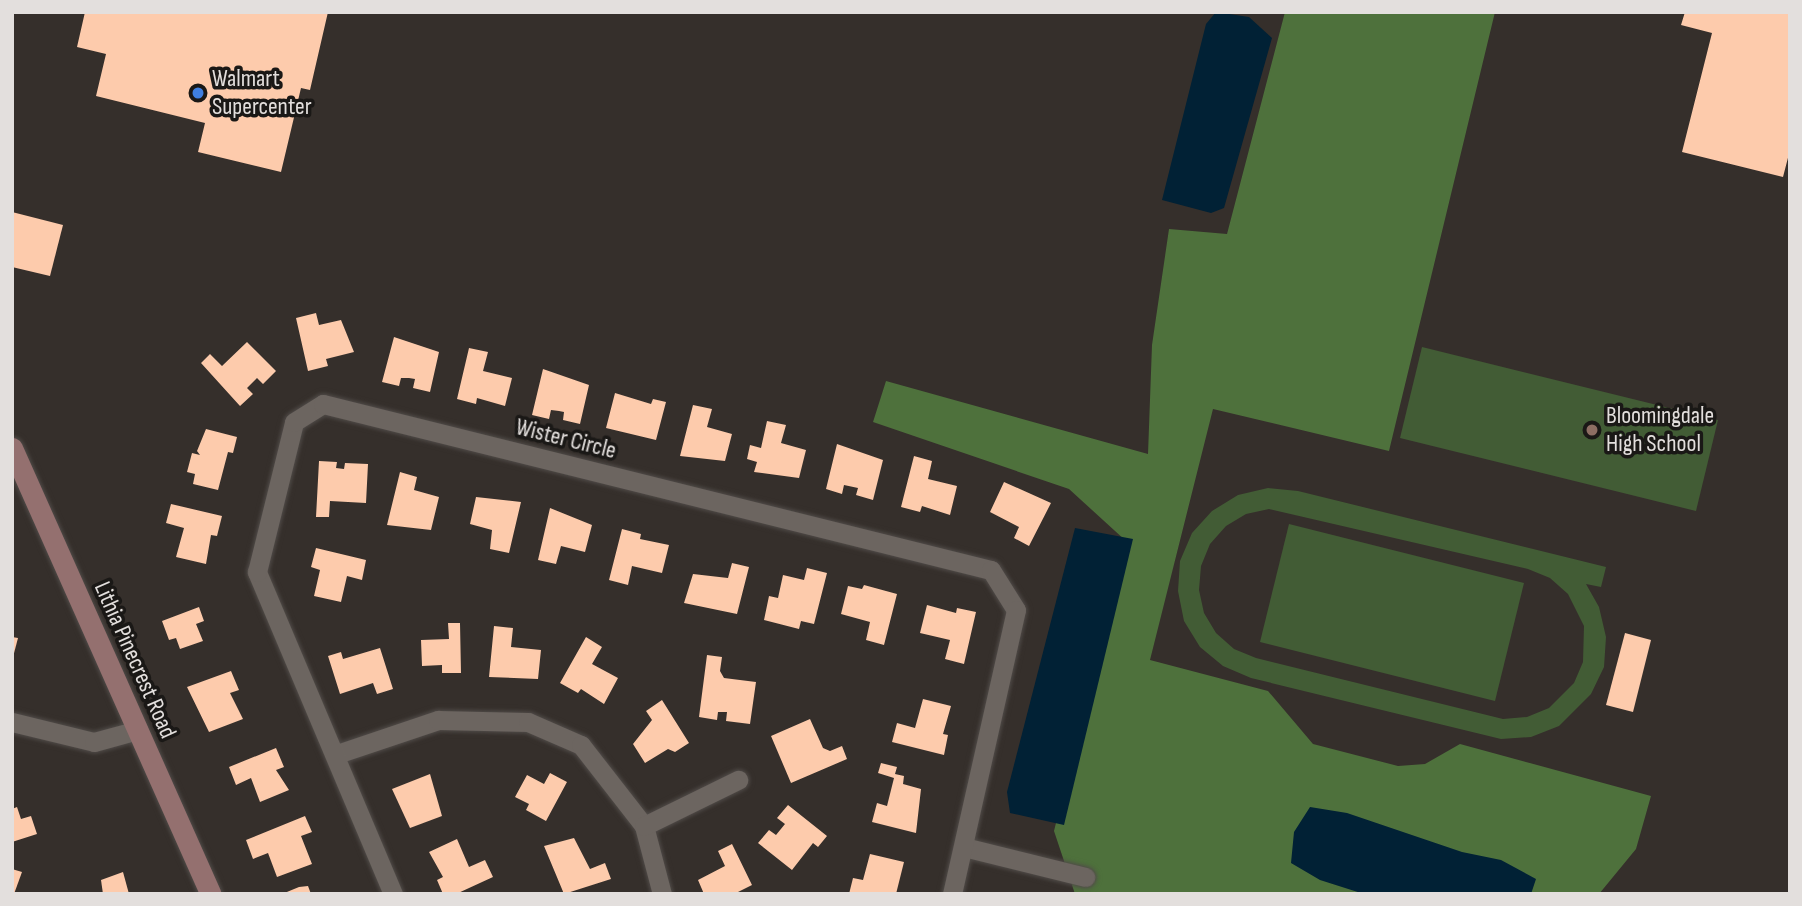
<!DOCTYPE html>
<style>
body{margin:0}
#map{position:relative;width:1802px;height:906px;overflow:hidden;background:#352f2b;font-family:"Sofia Sans Condensed",sans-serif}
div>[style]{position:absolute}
.green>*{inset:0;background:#425c35}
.forest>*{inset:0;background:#4e713c}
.water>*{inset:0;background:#012135}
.building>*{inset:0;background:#fdcbac}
.roads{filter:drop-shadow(0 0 2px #504b48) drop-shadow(0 0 2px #504b48)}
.street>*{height:19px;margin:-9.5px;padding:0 9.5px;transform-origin:9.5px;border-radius:9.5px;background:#6c6560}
.secondary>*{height:21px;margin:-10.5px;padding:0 10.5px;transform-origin:10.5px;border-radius:10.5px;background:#94706f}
.dots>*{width:19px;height:19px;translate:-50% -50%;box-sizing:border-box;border:4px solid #1a1816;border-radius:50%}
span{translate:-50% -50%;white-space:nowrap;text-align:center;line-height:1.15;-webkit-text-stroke:7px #1a1816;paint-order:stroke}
.poi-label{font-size:24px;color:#e3dfdd}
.left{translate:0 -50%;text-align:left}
.street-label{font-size:24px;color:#e3dfdd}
.frame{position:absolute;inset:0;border:14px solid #e3dfdd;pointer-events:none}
</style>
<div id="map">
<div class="green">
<i style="clip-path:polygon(1422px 347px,1718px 420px,1696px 511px,1400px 438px)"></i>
<i style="clip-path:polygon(evenodd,1268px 488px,1298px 491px,1606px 567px,1601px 587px,1586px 584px,1599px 607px,1606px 637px,1604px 667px,1591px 694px,1559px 726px,1531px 737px,1501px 739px,1251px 678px,1223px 666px,1200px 647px,1184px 621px,1178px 591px,1180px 561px,1192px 533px,1212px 511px,1238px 495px,1268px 488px,1269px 509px,1528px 569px,1550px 578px,1568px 594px,1584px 626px,1583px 662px,1574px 683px,1549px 708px,1527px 717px,1503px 719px,1256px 658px,1234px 649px,1216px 633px,1204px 613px,1199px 590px,1201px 566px,1210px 544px,1226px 526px,1246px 514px,1269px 509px)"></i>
<i style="clip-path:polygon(1289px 524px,1524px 583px,1495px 701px,1260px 642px)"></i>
</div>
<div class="forest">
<i style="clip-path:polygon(1285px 12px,1495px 12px,1389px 451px,1213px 409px,1150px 660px,1268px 691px,1313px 744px,1398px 766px,1425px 764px,1460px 744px,1651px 796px,1636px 849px,1599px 894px,1075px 894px,1054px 831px,1126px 541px,1069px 489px,873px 422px,886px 381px,1148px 454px,1152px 345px,1169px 229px,1227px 234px)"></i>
</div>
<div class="water">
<i style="clip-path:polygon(1216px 12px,1249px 17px,1272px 38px,1224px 208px,1211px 213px,1162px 200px,1206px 24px)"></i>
<i style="clip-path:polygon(1075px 528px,1133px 539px,1064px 825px,1010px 813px,1007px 792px)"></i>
<i style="clip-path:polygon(1310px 807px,1347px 813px,1462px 852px,1501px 860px,1536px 879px,1531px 894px,1364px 894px,1320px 880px,1291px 863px,1294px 832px)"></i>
</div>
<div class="building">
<i style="clip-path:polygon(85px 12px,328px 12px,310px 90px,301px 88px,281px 172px,198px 152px,205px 123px,96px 96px,106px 54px,77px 47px)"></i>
<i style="clip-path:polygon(1685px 12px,1790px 12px,1790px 150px,1783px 177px,1682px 152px,1712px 33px,1681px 25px)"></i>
<i style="clip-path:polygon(12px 212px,63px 225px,50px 276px,12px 267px)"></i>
<i style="clip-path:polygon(316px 313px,319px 325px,341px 320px,354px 352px,326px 359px,328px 366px,308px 371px,296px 318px)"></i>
<i style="clip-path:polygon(394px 337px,439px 352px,430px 392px,413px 388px,415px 379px,409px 378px,401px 378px,399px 386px,382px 382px)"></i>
<i style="clip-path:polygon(247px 342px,276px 371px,263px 384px,257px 378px,247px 388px,253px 394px,240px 406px,201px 363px,210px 354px,222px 366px)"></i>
<i style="clip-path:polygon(469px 348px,488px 352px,483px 371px,512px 378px,505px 406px,477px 398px,476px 404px,457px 399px)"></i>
<i style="clip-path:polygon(543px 369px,589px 385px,580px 424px,563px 420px,564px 412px,559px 411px,551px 410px,549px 419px,532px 415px)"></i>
<i style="clip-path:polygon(615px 393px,651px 404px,653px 399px,666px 402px,656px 440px,606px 428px)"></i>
<i style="clip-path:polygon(693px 405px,712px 409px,707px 427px,732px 434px,725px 461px,680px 456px)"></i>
<i style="clip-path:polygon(767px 421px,786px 425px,781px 443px,806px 450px,799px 478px,754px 472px,757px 462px,747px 459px,750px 445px,761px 448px)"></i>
<i style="clip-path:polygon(206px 429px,237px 437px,233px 453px,228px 452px,218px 490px,193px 484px,195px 474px,187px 472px,192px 453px,200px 455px,197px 451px)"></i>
<i style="clip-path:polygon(837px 444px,883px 460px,873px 500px,856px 495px,858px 488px,844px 485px,842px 494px,826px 489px)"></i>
<i style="clip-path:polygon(914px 456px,932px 461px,928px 479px,957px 486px,950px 515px,922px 506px,920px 512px,901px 507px)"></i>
<i style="clip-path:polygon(319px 461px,337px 462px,336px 468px,344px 469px,345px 463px,368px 464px,366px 503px,330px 501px,329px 517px,316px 517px)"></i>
<i style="clip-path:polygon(400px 472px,417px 477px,414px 490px,439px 497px,431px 530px,387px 525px)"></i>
<i style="clip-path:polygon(1004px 482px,1051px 503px,1029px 546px,1014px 538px,1019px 527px,990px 512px)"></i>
<i style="clip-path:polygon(476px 497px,521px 502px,509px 553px,490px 549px,492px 530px,470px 524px)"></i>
<i style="clip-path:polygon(171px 504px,222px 516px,217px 536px,211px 535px,206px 564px,176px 557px,184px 528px,166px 523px)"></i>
<i style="clip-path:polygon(550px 508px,592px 525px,585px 552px,561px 546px,556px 564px,538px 560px)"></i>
<i style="clip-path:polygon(622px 529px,641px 534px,640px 539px,669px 545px,662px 573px,632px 566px,628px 585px,609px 580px)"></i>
<i style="clip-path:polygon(316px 548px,366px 560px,362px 580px,347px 576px,341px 602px,314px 596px,320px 570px,311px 567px)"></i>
<i style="clip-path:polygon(732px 563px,749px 567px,737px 614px,684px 603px,693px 574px,728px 578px)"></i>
<i style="clip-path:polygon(807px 568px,827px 573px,814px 624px,801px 621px,799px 629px,764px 620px,769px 596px,778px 598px,783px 575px,804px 580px)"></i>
<i style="clip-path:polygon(864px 585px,897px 594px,884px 645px,866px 640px,870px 622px,841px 614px,848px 586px,862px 589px)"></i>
<i style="clip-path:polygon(927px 605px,956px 613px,957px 608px,976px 612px,964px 664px,945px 659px,950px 640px,920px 633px)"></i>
<i style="clip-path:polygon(199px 607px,204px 621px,196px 624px,203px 641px,180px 649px,176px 638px,169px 640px,162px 621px)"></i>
<i style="clip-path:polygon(448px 623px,460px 623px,461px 673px,442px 673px,442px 665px,422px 666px,421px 640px,449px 639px)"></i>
<i style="clip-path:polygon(494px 626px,513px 628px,511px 647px,541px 650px,538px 679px,489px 677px)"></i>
<i style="clip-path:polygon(1625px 633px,1651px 640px,1633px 712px,1606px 705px)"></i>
<i style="clip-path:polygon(12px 637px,18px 638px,13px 657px,12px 657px)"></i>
<i style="clip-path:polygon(586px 637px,602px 647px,592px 664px,618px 678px,604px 704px,581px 689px,578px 693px,560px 683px)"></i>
<i style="clip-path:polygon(380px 648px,393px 689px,377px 694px,373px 683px,340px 694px,328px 656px,341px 652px,343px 659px)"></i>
<i style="clip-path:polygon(707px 655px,722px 657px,720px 671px,724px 678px,756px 682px,750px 724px,726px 721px,727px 712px,718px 712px,717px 720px,699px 717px)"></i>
<i style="clip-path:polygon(231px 671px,239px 690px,230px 693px,243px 719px,209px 732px,187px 687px)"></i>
<i style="clip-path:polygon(923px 699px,951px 706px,943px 734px,948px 735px,944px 755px,892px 742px,897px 723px,915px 728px)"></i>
<i style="clip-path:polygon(662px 700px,689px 743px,675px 752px,668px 749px,645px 763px,633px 744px,652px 720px,646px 711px)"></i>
<i style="clip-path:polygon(810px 719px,823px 748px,830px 751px,842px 746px,847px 759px,791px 783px,771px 736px)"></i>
<i style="clip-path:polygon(276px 748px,284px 767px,276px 770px,289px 790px,260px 802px,251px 778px,236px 785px,229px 767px)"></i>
<i style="clip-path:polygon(881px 763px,897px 767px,895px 774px,904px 776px,903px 784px,921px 789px,916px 833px,872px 822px,877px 803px,887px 806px,894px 778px,878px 773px)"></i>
<i style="clip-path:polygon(550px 773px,567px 782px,546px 821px,526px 810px,529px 804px,515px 797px,527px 775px,544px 784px)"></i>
<i style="clip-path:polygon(430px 774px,442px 816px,410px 828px,392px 789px)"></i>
<i style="clip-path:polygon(788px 805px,827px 836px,818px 847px,813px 843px,792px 870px,758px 843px,769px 830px,776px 835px,785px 824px,777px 818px)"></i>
<i style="clip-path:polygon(17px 807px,21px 819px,31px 816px,37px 834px,12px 842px,12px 809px)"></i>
<i style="clip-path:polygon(305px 816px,312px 832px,301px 836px,312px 864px,277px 877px,268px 853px,253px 859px,246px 840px)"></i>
<i style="clip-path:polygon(574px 838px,590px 869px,605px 863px,611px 879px,564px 894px,544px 846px)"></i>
<i style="clip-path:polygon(457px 839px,469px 867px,485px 860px,493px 877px,456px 894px,443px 894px,437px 880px,443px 877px,429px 852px)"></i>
<i style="clip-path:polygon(732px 844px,752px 885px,734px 894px,704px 894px,698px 880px,725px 866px,718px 851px)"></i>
<i style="clip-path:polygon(870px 854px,904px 862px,896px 894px,849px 894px,853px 878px,863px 880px)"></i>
<i style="clip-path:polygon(12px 869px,22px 872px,14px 894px,12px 894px)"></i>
<i style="clip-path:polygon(123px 872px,129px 894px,103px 894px,101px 880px)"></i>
<i style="clip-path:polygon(308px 886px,311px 894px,282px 894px,299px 887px)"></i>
</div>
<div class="roads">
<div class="street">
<i style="left:12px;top:722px;width:84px;rotate:13.7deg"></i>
<i style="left:94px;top:742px;width:46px;rotate:-15.3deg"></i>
<i style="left:337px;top:754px;width:107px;rotate:-18.6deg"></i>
<i style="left:438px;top:720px;width:90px;rotate:1.3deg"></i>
<i style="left:528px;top:722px;width:58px;rotate:23.5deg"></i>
<i style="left:581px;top:745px;width:103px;rotate:52.1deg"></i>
<i style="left:644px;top:826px;width:70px;rotate:75.2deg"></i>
<i style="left:644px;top:826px;width:105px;rotate:-26.1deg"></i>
<i style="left:964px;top:847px;width:125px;rotate:13.9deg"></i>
<i style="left:393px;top:894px;width:350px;rotate:-112.9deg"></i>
<i style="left:257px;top:572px;width:154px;rotate:-76.1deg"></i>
<i style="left:294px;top:422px;width:34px;rotate:-32deg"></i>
<i style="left:323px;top:404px;width:688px;rotate:13.96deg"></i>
<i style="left:991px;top:570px;width:47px;rotate:58deg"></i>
<i style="left:1016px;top:610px;width:291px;rotate:102.7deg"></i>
</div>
<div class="secondary">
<i style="left:12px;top:448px;width:488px;rotate:66deg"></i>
</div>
</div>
<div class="dots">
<i style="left:198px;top:93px;background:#3f7fe0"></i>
<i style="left:1592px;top:430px;background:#8d6e63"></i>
</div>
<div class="poi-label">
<span class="left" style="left:212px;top:93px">Walmart<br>Supercenter</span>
<span class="left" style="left:1606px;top:430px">Bloomingdale<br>High School</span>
</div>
<div class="street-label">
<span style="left:566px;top:439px;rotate:14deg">Wister Circle</span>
<span style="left:135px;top:660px;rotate:66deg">Lithia Pinecrest Road</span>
</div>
<div class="frame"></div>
</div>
